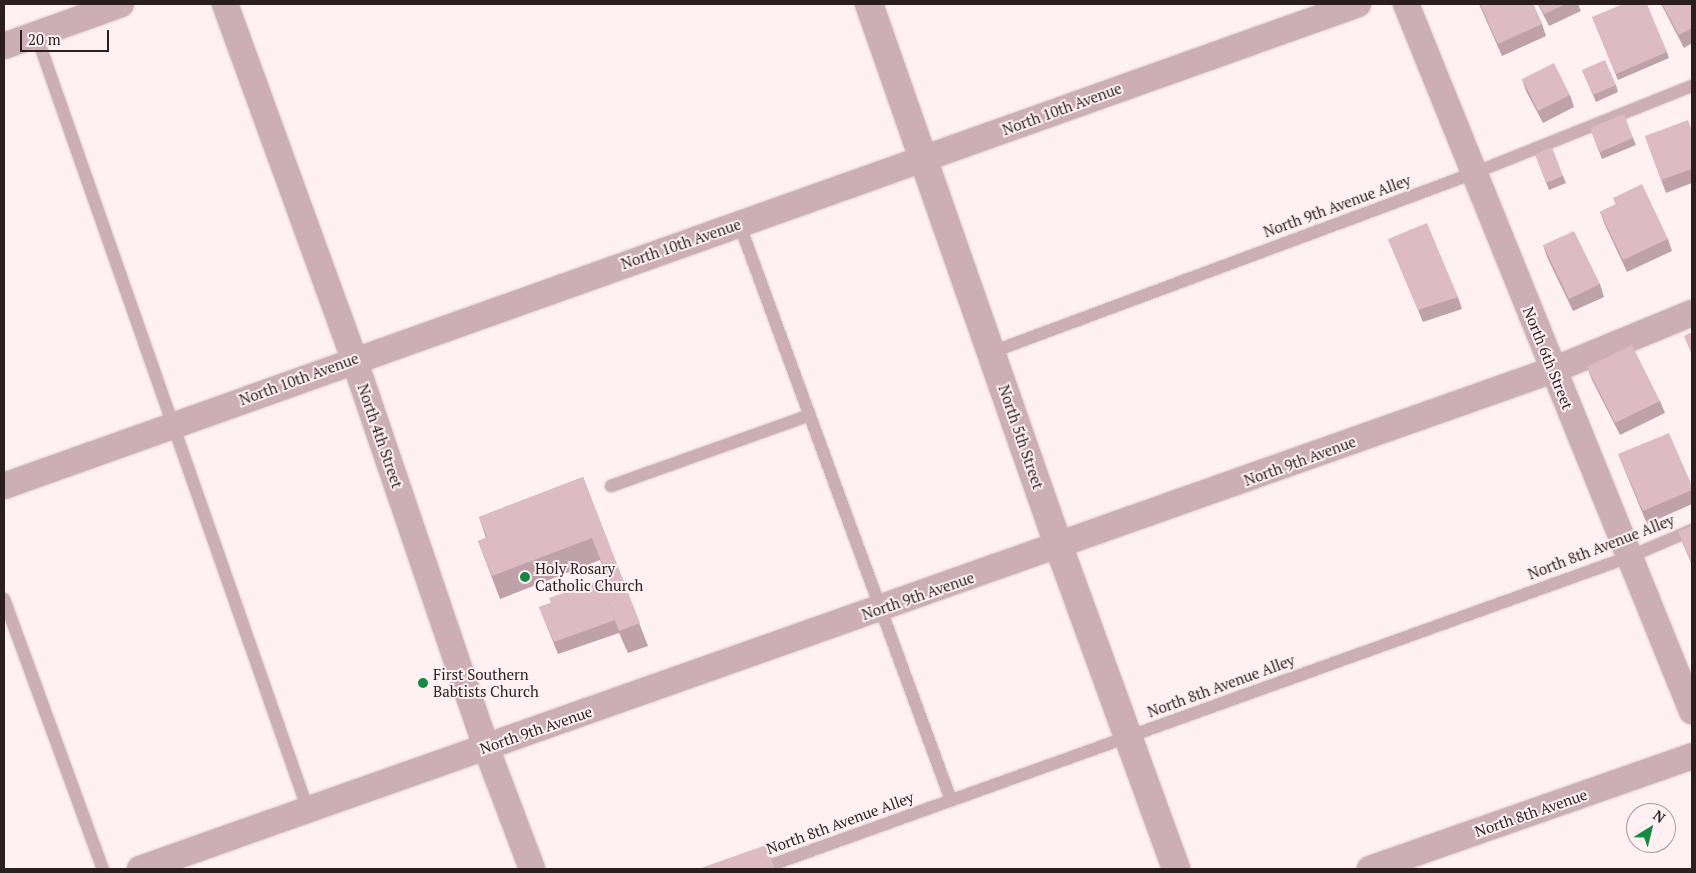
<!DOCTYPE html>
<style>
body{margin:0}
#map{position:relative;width:1696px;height:873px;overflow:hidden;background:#fef0f3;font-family:"PT Serif",serif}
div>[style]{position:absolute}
.roads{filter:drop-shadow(0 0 1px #d8cacd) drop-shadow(0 0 1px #d8cacd)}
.service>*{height:12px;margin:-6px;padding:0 6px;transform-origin:6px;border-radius:6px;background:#ccaeb6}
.minor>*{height:26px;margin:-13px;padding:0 13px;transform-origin:13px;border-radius:13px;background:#ccaeb6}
.tertiary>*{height:28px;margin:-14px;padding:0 14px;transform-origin:14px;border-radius:14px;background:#ccaeb6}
.wall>*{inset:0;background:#bea1a9}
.building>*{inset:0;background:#ddbbc4}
.dots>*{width:14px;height:14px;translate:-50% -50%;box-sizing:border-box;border:2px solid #fef0f3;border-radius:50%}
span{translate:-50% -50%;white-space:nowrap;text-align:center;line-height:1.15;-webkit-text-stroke:4px #fef0f3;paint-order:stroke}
.street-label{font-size:15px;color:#2a1e21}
.poi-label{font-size:15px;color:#2a1e21}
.left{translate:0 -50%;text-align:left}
.frame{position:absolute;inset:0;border:5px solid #2a1e21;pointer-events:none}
.north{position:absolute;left:1626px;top:803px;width:50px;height:50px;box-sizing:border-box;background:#fef0f3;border:1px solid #a99c9f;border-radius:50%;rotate:36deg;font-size:14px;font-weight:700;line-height:20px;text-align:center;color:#2a1e21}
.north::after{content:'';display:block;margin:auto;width:18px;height:22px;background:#168942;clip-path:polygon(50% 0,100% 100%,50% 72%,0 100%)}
.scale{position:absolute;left:20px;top:30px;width:89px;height:22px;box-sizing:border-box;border:2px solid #2a1e21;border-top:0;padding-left:6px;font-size:15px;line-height:18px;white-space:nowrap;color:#2a1e21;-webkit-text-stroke:4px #fef0f3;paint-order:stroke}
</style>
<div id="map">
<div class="roads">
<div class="service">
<i style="left:36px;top:34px;width:822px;rotate:70.68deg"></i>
<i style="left:739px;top:223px;width:615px;rotate:69.83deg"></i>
<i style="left:992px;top:352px;width:514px;rotate:-20.37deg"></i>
<i style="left:1474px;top:173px;width:235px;rotate:-21.8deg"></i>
<i style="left:611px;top:486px;width:211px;rotate:-19.6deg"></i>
<i style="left:4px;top:599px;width:288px;rotate:69.9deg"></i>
<i style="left:760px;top:869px;width:923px;rotate:-19.75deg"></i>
<i style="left:1629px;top:557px;width:69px;rotate:-23.2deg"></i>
</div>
<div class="minor">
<i style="left:225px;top:4px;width:378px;rotate:70deg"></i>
<i style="left:354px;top:359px;width:410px;rotate:71.2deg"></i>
<i style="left:486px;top:747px;width:130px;rotate:69.3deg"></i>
<i style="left:1406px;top:4px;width:763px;rotate:67.98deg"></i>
<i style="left:4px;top:46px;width:124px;rotate:-19.7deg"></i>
<i style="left:4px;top:486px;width:1437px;rotate:-19.59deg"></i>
<i style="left:140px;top:869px;width:1499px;rotate:-19.45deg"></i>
<i style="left:1553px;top:370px;width:150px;rotate:-22.3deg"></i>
<i style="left:1370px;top:869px;width:341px;rotate:-19.3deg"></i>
</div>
<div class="tertiary">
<i style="left:869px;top:4px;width:575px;rotate:70.71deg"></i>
<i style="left:1059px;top:547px;width:343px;rotate:70deg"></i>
</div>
</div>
<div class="wall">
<i style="clip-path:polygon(1479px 4px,1533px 4px,1542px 24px,1546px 36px,1502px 56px)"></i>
<i style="clip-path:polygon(1538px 4px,1578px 4px,1581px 11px,1549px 26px)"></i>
<i style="clip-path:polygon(1661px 4px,1692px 4px,1692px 43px,1684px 48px)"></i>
<i style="clip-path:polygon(1592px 17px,1667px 52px,1669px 58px,1618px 80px)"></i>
<i style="clip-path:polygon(1582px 70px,1616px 85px,1618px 92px,1596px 102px)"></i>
<i style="clip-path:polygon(1522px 79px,1570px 95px,1574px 107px,1543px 123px,1526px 91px)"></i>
<i style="clip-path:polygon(1590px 128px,1633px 138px,1636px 145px,1602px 159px)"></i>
<i style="clip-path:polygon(1692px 131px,1692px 183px,1666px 193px,1645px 136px)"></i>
<i style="clip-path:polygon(1535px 154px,1563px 176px,1566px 183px,1549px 190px)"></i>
<i style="clip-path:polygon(1613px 198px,1668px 239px,1672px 251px,1627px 272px,1605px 225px,1600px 212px,1616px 204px)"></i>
<i style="clip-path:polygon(1388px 239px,1458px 297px,1462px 309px,1423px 322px)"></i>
<i style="clip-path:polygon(1543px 245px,1600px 284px,1604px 297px,1573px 311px,1547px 257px)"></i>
<i style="clip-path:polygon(1587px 367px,1660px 401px,1665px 413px,1620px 435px,1592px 380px)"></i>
<i style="clip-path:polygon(1618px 454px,1692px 486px,1692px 504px,1647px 524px)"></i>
<i style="clip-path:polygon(583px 477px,648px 646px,628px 653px,619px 633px,558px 654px,539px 607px,551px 603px,607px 578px,600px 560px,500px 599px,478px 541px,486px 538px,479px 517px)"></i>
<i style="clip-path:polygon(1692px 525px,1692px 565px,1683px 544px,1678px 532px)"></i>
</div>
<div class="building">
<i style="clip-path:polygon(1480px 4px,1533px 4px,1542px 24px,1498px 44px)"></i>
<i style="clip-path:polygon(1539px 4px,1566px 4px,1544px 14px)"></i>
<i style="clip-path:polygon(1623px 4px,1647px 4px,1667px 52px,1616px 74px,1592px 17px)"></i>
<i style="clip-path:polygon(1662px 4px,1692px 4px,1692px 28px,1679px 35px)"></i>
<i style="clip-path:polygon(1605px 60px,1616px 85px,1593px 95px,1582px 70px)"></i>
<i style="clip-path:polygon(1554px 63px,1570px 95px,1538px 111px,1522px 79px)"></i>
<i style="clip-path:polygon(1624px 114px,1633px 138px,1600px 152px,1590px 128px)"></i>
<i style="clip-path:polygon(1688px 120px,1692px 131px,1692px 169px,1661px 180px,1645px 136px)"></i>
<i style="clip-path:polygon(1552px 147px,1563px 176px,1546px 183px,1535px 154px)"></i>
<i style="clip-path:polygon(1642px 184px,1668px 239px,1623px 260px,1600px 212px,1617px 204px,1613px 198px)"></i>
<i style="clip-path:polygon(1427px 223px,1458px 297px,1418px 310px,1388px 239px)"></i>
<i style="clip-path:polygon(1574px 231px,1600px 284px,1569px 299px,1543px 245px)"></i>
<i style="clip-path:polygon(1692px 332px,1692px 355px,1684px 336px)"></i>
<i style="clip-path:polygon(1632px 345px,1660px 401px,1615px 423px,1587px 367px)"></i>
<i style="clip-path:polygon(1669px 433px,1692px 486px,1692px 490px,1643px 511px,1618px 454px)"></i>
<i style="clip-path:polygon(583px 477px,640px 623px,619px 631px,608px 602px,616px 599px,592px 538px,492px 576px,478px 541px,487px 537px,479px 517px)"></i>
<i style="clip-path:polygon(1692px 525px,1692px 563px,1678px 532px)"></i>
<i style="clip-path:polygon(607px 578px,616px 599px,608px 602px,615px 620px,554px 642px,539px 607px,551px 603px,549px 598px)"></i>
<i style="clip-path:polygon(766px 845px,775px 869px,698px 869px)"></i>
</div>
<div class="dots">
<i style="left:525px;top:577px;background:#168942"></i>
<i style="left:423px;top:683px;background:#168942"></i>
</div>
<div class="street-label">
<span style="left:1062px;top:109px;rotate:-20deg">North 10th Avenue</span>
<span style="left:1337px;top:206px;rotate:-20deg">North 9th Avenue Alley</span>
<span style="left:681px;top:244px;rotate:-19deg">North 10th Avenue</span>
<span style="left:1548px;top:358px;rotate:68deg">North 6th Street</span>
<span style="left:299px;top:379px;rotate:-20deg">North 10th Avenue</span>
<span style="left:380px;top:436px;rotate:71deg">North 4th Street</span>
<span style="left:1021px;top:437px;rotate:71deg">North 5th Street</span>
<span style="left:1300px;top:461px;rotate:-20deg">North 9th Avenue</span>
<span style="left:1601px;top:547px;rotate:-21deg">North 8th Avenue Alley</span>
<span style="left:918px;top:596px;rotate:-19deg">North 9th Avenue</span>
<span style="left:1221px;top:686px;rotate:-20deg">North 8th Avenue Alley</span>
<span style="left:536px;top:730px;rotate:-19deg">North 9th Avenue</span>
<span style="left:1531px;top:813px;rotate:-19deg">North 8th Avenue</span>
<span style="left:840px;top:823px;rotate:-20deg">North 8th Avenue Alley</span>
</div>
<div class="poi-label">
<span class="left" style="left:535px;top:577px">Holy Rosary<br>Catholic Church</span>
<span class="left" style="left:433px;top:683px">First Southern<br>Babtists Church</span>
</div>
<div class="frame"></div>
<div class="north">N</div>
<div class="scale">20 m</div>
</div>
